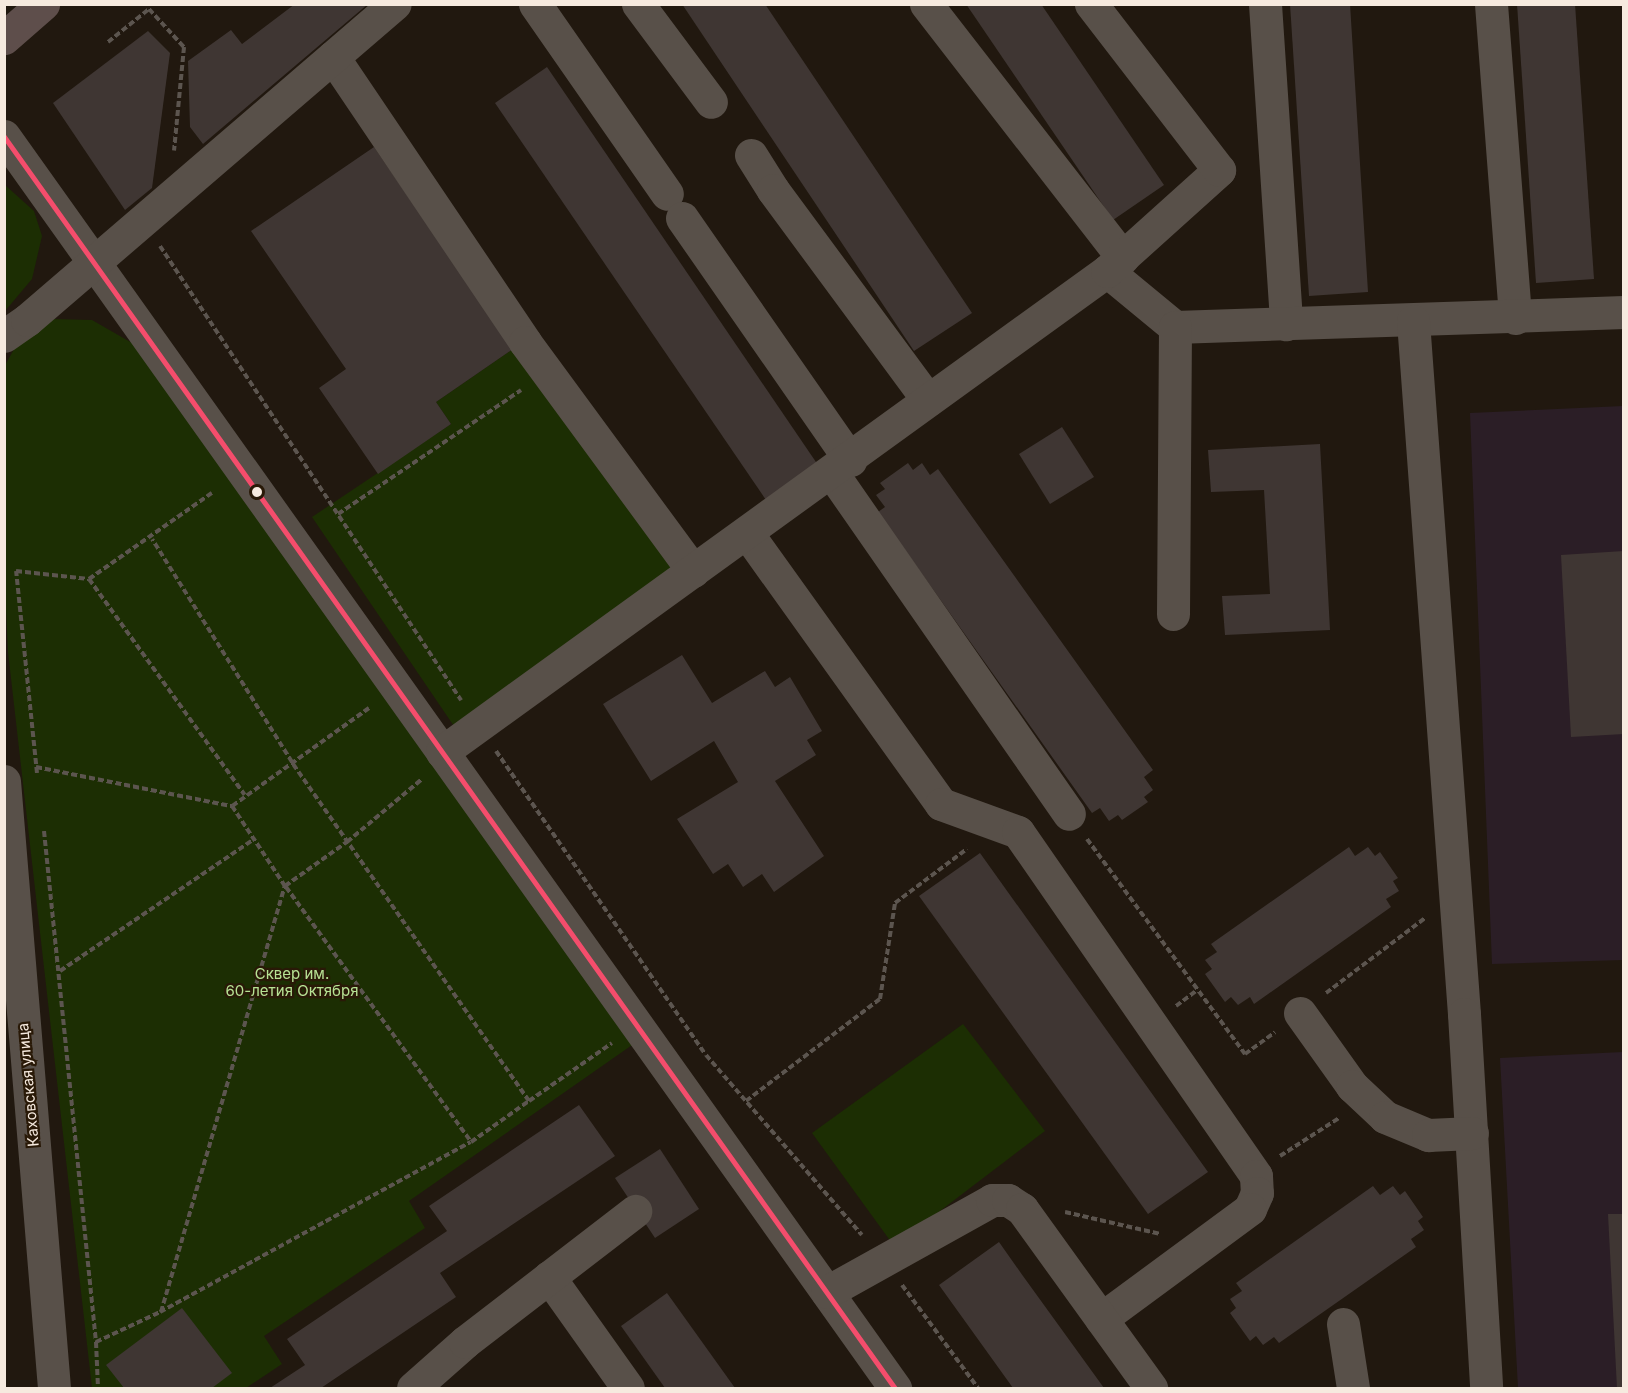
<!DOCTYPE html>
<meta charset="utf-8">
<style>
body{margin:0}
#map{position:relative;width:1628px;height:1393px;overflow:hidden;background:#21180f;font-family:Inter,sans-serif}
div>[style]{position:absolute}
.education>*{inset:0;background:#2b1e26}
.green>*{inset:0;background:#1c2e03}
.building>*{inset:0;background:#3f3633}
.path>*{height:4px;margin-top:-2px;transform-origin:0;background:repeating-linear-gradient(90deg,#5c554f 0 6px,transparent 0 9px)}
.minor>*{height:33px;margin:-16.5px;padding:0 16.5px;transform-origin:16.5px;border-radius:16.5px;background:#585049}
.major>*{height:33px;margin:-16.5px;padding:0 16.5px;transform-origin:16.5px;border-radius:16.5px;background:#5e4e4b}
.bus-1>*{height:4.5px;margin:-2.25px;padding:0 2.25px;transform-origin:2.25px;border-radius:2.25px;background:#f44d6c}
.dots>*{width:16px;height:16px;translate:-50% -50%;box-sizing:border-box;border:3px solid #291907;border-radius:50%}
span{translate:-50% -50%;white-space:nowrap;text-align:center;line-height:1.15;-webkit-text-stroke:4.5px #291907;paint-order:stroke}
.park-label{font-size:15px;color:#b7e294}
.street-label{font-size:15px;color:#f6eadf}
.frame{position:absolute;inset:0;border:6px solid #f6eadf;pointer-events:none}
</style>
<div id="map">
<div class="education">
<i style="clip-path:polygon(1623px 406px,1623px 960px,1492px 964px,1470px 413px)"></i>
<i style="clip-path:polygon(1623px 1052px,1623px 1388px,1518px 1388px,1500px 1058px)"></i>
</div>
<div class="green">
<i style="clip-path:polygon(5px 185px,34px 211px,42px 236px,32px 279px,5px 311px)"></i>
<i style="clip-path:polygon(52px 319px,92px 320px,139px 347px,635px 1043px,409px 1201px,425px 1228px,264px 1336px,282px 1364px,246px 1388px,92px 1388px,8px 652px,4px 567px,4px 367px,17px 344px)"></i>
<i style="clip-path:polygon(513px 349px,693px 571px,462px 738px,312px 517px,451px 424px,436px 402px)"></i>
<i style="clip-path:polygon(963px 1024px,1045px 1131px,894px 1246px,812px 1133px)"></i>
</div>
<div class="building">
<i style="clip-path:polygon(295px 4px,368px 4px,203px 144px,190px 127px,188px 61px,231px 30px,242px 44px)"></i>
<i style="clip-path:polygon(682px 4px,765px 4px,972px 313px,914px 351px)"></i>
<i style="clip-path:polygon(966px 4px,1041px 4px,1164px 185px,1113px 220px)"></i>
<i style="clip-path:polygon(1290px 4px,1350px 4px,1368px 292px,1309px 296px)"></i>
<i style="clip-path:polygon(1517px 4px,1575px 4px,1594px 279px,1536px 283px)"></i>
<i style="clip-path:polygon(148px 31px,170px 53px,152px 188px,125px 210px,53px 103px)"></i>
<i style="clip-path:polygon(547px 67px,818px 465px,766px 500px,495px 103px)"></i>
<i style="clip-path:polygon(374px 147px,513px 349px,436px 402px,451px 424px,378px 474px,319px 388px,346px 369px,251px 231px)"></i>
<i style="clip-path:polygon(1062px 427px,1094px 477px,1050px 504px,1019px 454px)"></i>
<i style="clip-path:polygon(1320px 444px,1330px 630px,1225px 635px,1222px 596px,1270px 594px,1264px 490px,1211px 492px,1208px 450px)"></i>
<i style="clip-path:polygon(908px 463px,913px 470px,922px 463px,930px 475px,938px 469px,1153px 770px,1144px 777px,1153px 790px,1144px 797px,1148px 802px,1122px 820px,1118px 815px,1109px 821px,1100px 808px,1092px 813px,878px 512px,885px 507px,876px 495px,885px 489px,880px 483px)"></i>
<i style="clip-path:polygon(1624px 551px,1624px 734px,1571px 737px,1561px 555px)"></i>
<i style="clip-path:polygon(682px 655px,712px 703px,765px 671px,775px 687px,790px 677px,822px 731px,807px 740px,816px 755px,775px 781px,824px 856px,774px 892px,762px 874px,743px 887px,728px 864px,713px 874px,677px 819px,738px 782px,714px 741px,651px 781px,603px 704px)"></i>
<i style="clip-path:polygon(1349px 847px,1355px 856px,1368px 847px,1375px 856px,1380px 852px,1398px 878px,1393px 881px,1399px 891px,1386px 899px,1391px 907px,1254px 1004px,1250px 997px,1238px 1005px,1231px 997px,1225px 1002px,1205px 974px,1212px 969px,1205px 960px,1217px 952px,1211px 944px)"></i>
<i style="clip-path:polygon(980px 853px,1208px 1172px,1148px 1214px,919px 896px)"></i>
<i style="clip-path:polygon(579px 1105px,615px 1156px,440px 1273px,456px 1297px,321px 1388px,270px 1388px,305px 1365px,287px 1339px,447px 1231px,429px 1206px)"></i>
<i style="clip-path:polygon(660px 1149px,699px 1209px,655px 1238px,615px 1178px)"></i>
<i style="clip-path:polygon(1373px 1186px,1380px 1195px,1393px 1186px,1400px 1195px,1405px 1191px,1423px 1217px,1418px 1221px,1424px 1230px,1411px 1239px,1416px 1247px,1279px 1343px,1274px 1337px,1263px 1345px,1256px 1336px,1250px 1341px,1230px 1313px,1236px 1308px,1230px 1299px,1242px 1291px,1236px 1283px)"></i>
<i style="clip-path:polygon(1608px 1214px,1624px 1214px,1624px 1388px,1617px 1388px)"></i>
<i style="clip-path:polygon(999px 1242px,1023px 1276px,1104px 1388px,1013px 1388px,939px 1285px)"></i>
<i style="clip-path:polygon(667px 1293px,735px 1388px,665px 1388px,621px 1326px)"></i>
<i style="clip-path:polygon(182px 1308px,232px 1373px,212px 1388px,124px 1388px,106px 1365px)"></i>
</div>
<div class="path">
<i style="left:108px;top:42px;width:53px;rotate:-38.8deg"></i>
<i style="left:149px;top:9px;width:52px;rotate:47.4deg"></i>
<i style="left:184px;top:47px;width:104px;rotate:95.5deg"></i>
<i style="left:160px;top:246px;width:545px;rotate:56.46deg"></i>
<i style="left:338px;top:514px;width:221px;rotate:-34.1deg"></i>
<i style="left:89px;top:579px;width:266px;rotate:54.2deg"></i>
<i style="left:369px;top:708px;width:168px;rotate:144.4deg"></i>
<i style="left:232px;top:806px;width:96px;rotate:56.5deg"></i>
<i style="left:285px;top:886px;width:76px;rotate:-35.4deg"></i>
<i style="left:347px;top:842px;width:97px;rotate:-40deg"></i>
<i style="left:496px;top:751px;width:369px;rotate:55.4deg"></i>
<i style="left:706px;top:1055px;width:238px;rotate:49.1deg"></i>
<i style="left:36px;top:767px;width:200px;rotate:11.3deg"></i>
<i style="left:37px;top:773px;width:203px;rotate:-95.9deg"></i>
<i style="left:16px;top:571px;width:73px;rotate:6.3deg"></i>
<i style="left:89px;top:579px;width:150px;rotate:-35deg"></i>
<i style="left:44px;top:831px;width:514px;rotate:84.19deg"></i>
<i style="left:96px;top:1342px;width:71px;rotate:-25.1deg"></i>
<i style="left:160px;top:1312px;width:354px;rotate:-28.7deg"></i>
<i style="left:471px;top:1142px;width:71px;rotate:-35.3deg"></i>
<i style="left:529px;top:1101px;width:414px;rotate:-125deg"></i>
<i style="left:292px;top:762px;width:263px;rotate:-122.1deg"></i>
<i style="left:1087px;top:839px;width:267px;rotate:53.7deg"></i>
<i style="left:1245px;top:1054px;width:37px;rotate:-36deg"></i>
<i style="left:286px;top:887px;width:315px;rotate:54deg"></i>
<i style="left:60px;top:971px;width:235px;rotate:-34.2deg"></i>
<i style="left:1326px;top:993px;width:124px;rotate:-37.1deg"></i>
<i style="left:1176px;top:1006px;width:26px;rotate:-37deg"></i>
<i style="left:529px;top:1101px;width:101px;rotate:-34.9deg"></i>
<i style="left:746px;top:1101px;width:168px;rotate:-37.3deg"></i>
<i style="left:880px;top:999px;width:97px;rotate:-81.1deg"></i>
<i style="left:895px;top:903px;width:90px;rotate:-36.9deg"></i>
<i style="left:1280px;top:1156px;width:70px;rotate:-32.8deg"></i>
<i style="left:1065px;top:1212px;width:98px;rotate:13deg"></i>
<i style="left:902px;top:1285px;width:128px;rotate:53.6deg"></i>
<i style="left:161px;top:1312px;width:444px;rotate:-73.8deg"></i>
<i style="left:96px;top:1342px;width:46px;rotate:87.5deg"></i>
</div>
<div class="minor">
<i style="left:535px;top:4px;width:231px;rotate:55.2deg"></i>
<i style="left:638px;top:4px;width:122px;rotate:53.3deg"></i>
<i style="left:926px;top:4px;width:321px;rotate:52.2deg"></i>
<i style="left:1265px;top:4px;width:321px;rotate:86.2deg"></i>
<i style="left:1491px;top:4px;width:315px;rotate:85.6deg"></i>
<i style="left:333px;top:57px;width:344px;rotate:56deg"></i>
<i style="left:525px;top:342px;width:284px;rotate:53.7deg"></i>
<i style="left:4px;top:136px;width:1537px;rotate:54.56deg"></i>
<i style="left:751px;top:155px;width:41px;rotate:57.8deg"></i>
<i style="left:773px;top:190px;width:261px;rotate:53.6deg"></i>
<i style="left:682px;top:218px;width:295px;rotate:55.2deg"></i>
<i style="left:1107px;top:271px;width:88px;rotate:39.5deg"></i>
<i style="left:1175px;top:327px;width:449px;rotate:-1.9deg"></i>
<i style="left:1413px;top:321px;width:695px;rotate:85.79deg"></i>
<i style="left:1464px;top:1014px;width:375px;rotate:86.6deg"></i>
<i style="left:4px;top:336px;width:28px;rotate:-35deg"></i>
<i style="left:27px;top:320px;width:485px;rotate:-40.7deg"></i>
<i style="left:832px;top:473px;width:415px;rotate:55.2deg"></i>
<i style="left:747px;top:533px;width:333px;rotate:54.4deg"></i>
<i style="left:941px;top:804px;width:82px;rotate:20deg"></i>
<i style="left:1018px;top:832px;width:418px;rotate:55.3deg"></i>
<i style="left:1256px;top:1176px;width:17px;rotate:87deg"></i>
<i style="left:1257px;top:1193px;width:17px;rotate:114deg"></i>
<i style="left:1250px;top:1209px;width:185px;rotate:143.6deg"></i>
<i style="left:1173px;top:614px;width:287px;rotate:-89.6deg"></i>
<i style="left:442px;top:752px;width:821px;rotate:-35.88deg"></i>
<i style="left:1107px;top:271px;width:151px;rotate:-42deg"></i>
<i style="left:1219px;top:170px;width:210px;rotate:-127.6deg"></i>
<i style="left:4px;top:781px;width:609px;rotate:85.29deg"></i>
<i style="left:1300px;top:1013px;width:90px;rotate:54.5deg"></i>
<i style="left:1352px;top:1086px;width:45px;rotate:43.2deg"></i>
<i style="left:1385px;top:1117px;width:47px;rotate:22.7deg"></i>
<i style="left:1428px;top:1135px;width:44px;rotate:-2.6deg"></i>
<i style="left:549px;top:1277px;width:136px;rotate:54.6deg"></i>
<i style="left:827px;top:1292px;width:189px;rotate:-29.1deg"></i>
<i style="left:992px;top:1200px;width:16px"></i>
<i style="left:1008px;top:1200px;width:17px;rotate:33deg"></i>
<i style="left:1022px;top:1209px;width:221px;rotate:54.2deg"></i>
<i style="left:1343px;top:1324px;width:65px;rotate:81.1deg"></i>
<i style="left:413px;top:1388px;width:69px;rotate:-41.5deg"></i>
<i style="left:465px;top:1342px;width:215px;rotate:-37.6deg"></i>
</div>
<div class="major">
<i style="left:4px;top:38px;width:52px;rotate:-41.1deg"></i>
</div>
<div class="bus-1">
<i style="left:4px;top:136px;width:1537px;rotate:54.56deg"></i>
</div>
<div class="dots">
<i style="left:257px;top:492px;background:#f6eadf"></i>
</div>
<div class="park-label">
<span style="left:292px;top:982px">Сквер им.<br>60-летия Октября</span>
</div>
<div class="street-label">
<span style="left:28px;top:1085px;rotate:-95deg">Каховская улица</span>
</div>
<div class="frame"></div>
</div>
